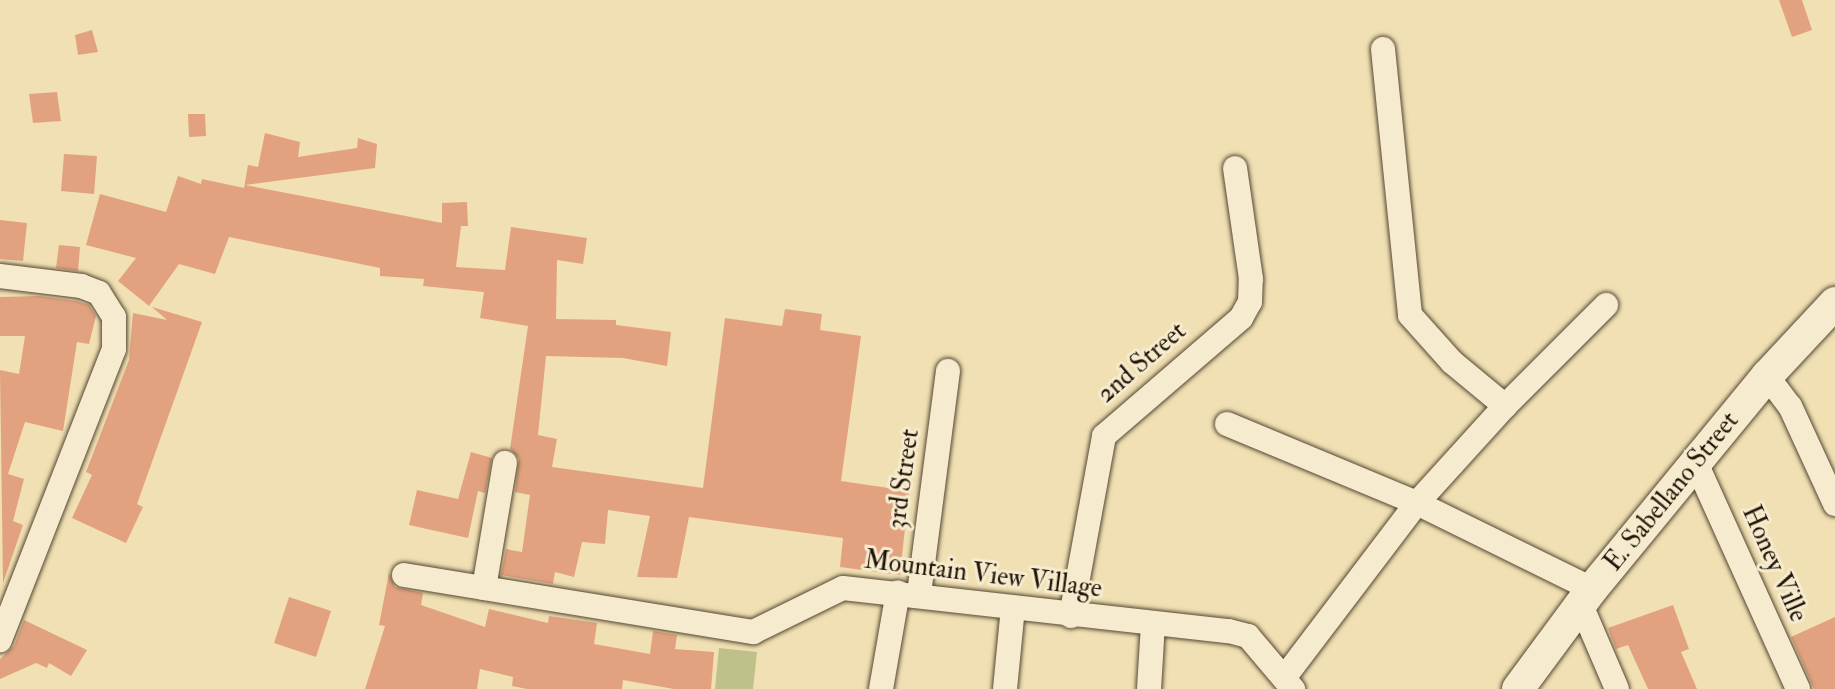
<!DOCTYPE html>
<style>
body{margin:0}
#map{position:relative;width:1835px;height:689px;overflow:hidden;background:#f1e0b3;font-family:"IM FELL Double Pica",serif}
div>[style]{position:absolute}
.green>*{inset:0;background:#bec189}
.building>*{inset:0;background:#e2a27f}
.roads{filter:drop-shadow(0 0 2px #544733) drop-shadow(0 0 2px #544733)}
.minor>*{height:24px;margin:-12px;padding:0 12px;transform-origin:12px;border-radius:12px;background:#f6ebce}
.tertiary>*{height:32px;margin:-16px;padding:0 16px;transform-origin:16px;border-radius:16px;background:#f6ebce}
span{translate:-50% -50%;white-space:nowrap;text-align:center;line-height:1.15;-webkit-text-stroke:6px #f6ebce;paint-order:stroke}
.street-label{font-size:26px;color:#201408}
</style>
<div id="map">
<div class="green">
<i style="clip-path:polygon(719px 648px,757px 652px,753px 689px,715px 689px)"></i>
</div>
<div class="building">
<i style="clip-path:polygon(1779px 0,1802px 0,1812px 30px,1792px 37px)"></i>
<i style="clip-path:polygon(92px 30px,98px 52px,78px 55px,75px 35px)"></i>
<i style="clip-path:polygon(57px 92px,61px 121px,33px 123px,29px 94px)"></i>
<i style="clip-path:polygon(188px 114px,205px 114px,206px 136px,189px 137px)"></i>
<i style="clip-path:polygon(265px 133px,300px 142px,298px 157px,357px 148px,358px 138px,377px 144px,375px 168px,245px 185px,442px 223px,442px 203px,467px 202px,468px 226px,461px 226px,456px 267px,505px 270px,511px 227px,587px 238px,583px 264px,557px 260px,556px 319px,616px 320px,616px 325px,671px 332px,667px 366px,623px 358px,546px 356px,538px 435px,557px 439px,552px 467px,703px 488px,725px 318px,782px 326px,785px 309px,822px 314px,820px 330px,861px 336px,841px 481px,909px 491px,900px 575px,840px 567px,843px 538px,689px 517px,677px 578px,637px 577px,650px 516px,608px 510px,605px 544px,582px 542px,574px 577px,555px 572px,553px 584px,501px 575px,506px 549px,522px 552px,530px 495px,515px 492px,519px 458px,510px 449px,528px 326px,480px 318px,484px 292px,423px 286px,424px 279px,380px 276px,380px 268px,229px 237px,215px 274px,179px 264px,149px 306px,118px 281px,136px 258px,86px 245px,100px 194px,166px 212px,178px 176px,201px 184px,202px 179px,244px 188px,248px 165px,258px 167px)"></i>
<i style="clip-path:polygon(64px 154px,97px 156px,94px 194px,61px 191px)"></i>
<i style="clip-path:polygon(0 220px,27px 223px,23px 261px,0 259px)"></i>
<i style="clip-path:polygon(59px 245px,80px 247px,78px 271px,56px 268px)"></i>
<i style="clip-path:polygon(39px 296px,77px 301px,89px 305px,96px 316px,89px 344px,77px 342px,63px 431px,25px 422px,8px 474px,24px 479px,13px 521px,23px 525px,3px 583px,0 370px,19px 374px,25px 336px,0 336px,0 297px)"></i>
<i style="clip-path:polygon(152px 307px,202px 322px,137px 504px,143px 507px,126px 543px,72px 518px,92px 475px,86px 472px,129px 360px,133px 313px,167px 320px)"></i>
<i style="clip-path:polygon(471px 452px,492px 458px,485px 493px,478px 491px,468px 538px,409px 525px,417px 490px,458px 499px)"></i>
<i style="clip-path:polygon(389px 573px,395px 587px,423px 593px,421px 605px,485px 627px,489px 609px,548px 623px,549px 616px,597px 623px,594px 644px,650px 654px,653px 631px,677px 635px,675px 649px,714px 652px,711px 689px,674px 689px,623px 680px,622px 689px,527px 689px,512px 686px,513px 677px,480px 669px,477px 689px,365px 689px,385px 626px,379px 625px)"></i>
<i style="clip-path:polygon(289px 597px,331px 611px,316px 657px,274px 643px)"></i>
<i style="clip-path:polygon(1673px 605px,1689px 649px,1681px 652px,1697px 689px,1648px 689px,1628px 645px,1616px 649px,1608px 628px)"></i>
<i style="clip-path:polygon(1835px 617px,1835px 689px,1814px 689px,1791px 637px)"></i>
<i style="clip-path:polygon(24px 620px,87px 650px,71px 676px,49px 663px,47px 668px,36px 663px,0 679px,0 659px,14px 646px)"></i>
</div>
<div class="roads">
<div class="minor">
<i style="left:1383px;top:49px;width:267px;rotate:84.2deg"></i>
<i style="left:1410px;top:315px;width:63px;rotate:48.2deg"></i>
<i style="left:1452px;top:362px;width:69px;rotate:39.7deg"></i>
<i style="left:0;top:276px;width:82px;rotate:7deg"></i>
<i style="left:81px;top:286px;width:19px;rotate:21deg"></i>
<i style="left:99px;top:293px;width:28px;rotate:58deg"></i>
<i style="left:114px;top:317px;width:32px;rotate:90deg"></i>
<i style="left:114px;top:349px;width:313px;rotate:111.4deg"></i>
<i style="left:1767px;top:376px;width:38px;rotate:53deg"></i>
<i style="left:1790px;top:406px;width:108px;rotate:65.3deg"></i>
<i style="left:1227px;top:424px;width:206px;rotate:22.6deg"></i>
<i style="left:1417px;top:503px;width:195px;rotate:26.2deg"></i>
<i style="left:1696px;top:463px;width:248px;rotate:65.7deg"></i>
<i style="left:404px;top:575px;width:354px;rotate:9.3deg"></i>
<i style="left:753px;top:632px;width:100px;rotate:-26.1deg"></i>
<i style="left:843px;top:588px;width:388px;rotate:6.4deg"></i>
<i style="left:1229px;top:631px;width:20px;rotate:15deg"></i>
<i style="left:1248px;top:636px;width:70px;rotate:49.7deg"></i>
<i style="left:484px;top:588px;width:127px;rotate:-80.5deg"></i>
<i style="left:919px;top:594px;width:225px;rotate:-82.6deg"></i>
<i style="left:1581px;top:605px;width:91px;rotate:66.8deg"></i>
<i style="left:1071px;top:616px;width:183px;rotate:-79.6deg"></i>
<i style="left:1104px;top:436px;width:181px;rotate:-40.7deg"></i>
<i style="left:1241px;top:318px;width:18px;rotate:-61deg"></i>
<i style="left:1250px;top:302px;width:23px;rotate:-88deg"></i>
<i style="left:1251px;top:279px;width:112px;rotate:-98.2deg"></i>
<i style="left:1284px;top:678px;width:220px;rotate:-52.8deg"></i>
<i style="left:1417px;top:503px;width:131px;rotate:-47.8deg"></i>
<i style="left:1505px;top:406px;width:143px;rotate:-45deg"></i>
<i style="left:881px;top:689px;width:98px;rotate:-80.1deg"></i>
<i style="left:1005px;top:689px;width:82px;rotate:-84.4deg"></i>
<i style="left:1149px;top:689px;width:65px;rotate:-86.5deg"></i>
</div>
<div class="tertiary">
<i style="left:1518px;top:689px;width:124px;rotate:-53.5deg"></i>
<i style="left:1592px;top:589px;width:276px;rotate:-50.6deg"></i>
<i style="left:1767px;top:376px;width:100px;rotate:-47deg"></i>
</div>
</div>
<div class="street-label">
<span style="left:1142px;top:363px;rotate:-41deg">2nd Street</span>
<span style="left:904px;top:479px;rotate:-82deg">3rd Street</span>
<span style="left:1672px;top:492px;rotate:-51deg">E. Sabellano Street</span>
<span style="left:1774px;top:564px;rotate:66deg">Honey Ville</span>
<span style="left:983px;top:575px;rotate:7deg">Mountain View Village</span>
</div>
</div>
